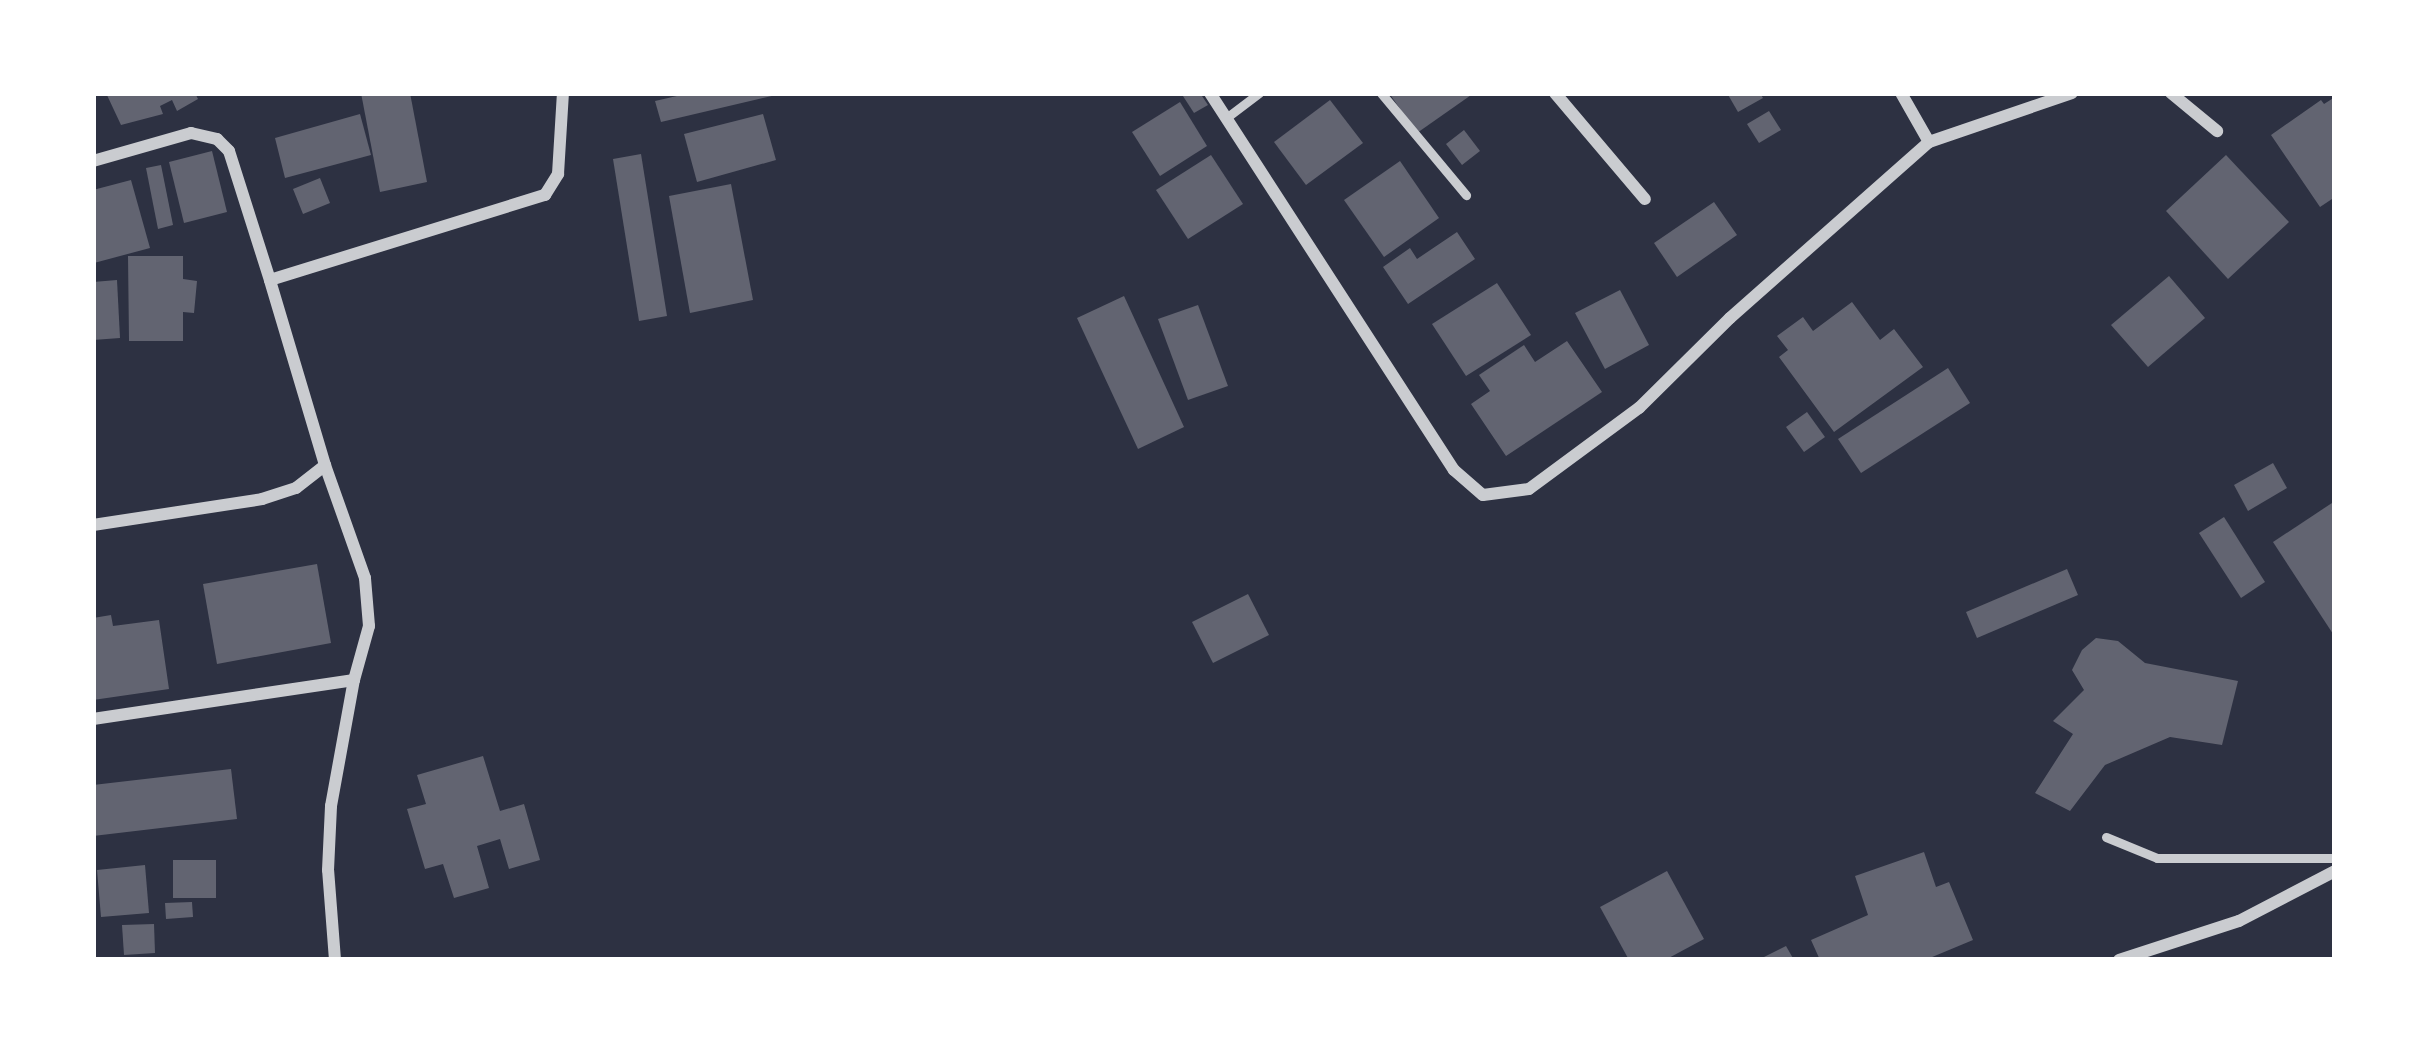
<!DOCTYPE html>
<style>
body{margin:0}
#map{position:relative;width:2428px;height:1053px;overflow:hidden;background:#2d3142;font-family:Commissioner,sans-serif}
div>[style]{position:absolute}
.building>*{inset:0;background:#626471}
.service>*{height:9px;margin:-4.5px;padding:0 4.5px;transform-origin:4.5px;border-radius:4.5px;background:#caccd0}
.minor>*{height:12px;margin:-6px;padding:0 6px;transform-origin:6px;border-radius:6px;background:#caccd0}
span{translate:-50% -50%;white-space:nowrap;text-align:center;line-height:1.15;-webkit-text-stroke:10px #fff;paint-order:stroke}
.frame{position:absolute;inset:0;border:96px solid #fff;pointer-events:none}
</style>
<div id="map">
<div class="building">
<i style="clip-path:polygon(106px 93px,195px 93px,198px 99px,177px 111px,172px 100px,160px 106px,163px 114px,121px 125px)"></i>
<i style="clip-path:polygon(361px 93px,410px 93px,427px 182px,380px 192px)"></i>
<i style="clip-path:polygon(690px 93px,776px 93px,776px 95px,661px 122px,655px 101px)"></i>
<i style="clip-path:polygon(1181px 93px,1200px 93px,1208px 105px,1194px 113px)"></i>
<i style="clip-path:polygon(1389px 93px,1474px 93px,1417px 133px)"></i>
<i style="clip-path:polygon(1727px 93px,1760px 93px,1763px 98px,1738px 112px)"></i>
<i style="clip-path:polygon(2335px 97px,2335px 197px,2320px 207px,2271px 135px,2321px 100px,2324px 104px)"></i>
<i style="clip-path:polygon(1330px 100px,1363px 143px,1306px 185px,1274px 142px)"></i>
<i style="clip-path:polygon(1180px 102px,1207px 146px,1160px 176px,1132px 132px)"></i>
<i style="clip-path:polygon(1769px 111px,1781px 130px,1759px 143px,1747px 124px)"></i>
<i style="clip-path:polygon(360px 114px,371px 155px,285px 178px,275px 138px)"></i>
<i style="clip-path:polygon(763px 114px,776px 160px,697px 182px,684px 134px)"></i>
<i style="clip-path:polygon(1464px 130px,1480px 151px,1462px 165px,1446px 144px)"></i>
<i style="clip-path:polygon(212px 151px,227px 212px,184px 223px,169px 162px)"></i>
<i style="clip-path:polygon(641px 154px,667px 316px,639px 321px,613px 159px)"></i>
<i style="clip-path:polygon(1211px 155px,1243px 204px,1188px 239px,1156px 190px)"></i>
<i style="clip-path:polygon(2226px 155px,2289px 222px,2228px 279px,2166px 211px)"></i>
<i style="clip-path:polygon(1400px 161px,1439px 218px,1384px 257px,1344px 200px)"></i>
<i style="clip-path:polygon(161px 165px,173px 225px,158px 229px,146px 168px)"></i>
<i style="clip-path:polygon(320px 178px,330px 203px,303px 214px,293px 189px)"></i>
<i style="clip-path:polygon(131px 180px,150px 248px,94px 263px,93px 190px)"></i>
<i style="clip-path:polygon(731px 184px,753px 300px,690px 313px,669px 196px)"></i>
<i style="clip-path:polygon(1714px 202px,1737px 235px,1677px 277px,1654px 243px)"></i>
<i style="clip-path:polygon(1457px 232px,1475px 259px,1408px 304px,1383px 267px,1410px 248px,1417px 259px)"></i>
<i style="clip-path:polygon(128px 256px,183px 256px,183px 279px,197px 281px,194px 313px,183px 312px,183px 341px,129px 341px)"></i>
<i style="clip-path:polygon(2169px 276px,2205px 318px,2148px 367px,2111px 325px)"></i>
<i style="clip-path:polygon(117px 280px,120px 338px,93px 340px,93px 282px)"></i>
<i style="clip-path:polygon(1497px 283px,1531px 335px,1466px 376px,1432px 324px)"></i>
<i style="clip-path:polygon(1620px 290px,1649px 345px,1605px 369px,1575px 313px)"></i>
<i style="clip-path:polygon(1124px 296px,1184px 427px,1138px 449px,1077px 318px)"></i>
<i style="clip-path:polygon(1852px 302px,1880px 340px,1894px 329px,1923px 367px,1834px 432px,1779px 357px,1788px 350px,1777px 336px,1803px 317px,1813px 331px)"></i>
<i style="clip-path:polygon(1198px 305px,1228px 386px,1188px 400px,1158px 319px)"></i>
<i style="clip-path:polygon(1567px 341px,1602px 392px,1506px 456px,1471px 404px,1490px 391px,1479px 375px,1524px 345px,1535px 362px)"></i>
<i style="clip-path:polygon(1948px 368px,1970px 403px,1861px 473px,1838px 439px)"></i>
<i style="clip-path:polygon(1807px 412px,1825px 437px,1804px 452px,1786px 427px)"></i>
<i style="clip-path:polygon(2273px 463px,2287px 488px,2248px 511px,2234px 485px)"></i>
<i style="clip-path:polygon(2335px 501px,2335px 637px,2273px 542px)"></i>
<i style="clip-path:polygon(2224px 517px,2265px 582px,2241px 598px,2199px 533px)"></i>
<i style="clip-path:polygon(317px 564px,331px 643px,217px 664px,203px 584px)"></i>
<i style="clip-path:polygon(2067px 569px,2078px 595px,1977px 638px,1966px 612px)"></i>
<i style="clip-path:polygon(1248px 594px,1269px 635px,1213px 663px,1192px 622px)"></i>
<i style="clip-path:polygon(111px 615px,113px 626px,159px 620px,169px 689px,93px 700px,93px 618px)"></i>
<i style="clip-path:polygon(2096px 638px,2118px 641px,2145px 663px,2238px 681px,2222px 745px,2170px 737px,2105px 765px,2070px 811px,2035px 793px,2073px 734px,2053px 721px,2084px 690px,2072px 670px,2082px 650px)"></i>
<i style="clip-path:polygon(483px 756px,500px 811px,524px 804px,540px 860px,509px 869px,500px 839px,477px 846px,489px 888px,454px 898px,443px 864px,425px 869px,407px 809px,426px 804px,417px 775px)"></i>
<i style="clip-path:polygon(231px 769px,237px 819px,93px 836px,93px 785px)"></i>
<i style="clip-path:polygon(1924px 852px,1936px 887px,1949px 882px,1973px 940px,1925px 960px,1820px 960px,1811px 940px,1868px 915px,1855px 876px)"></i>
<i style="clip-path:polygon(173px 860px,216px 860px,216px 898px,173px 898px)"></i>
<i style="clip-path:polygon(145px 865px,149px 913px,101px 917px,97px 870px)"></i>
<i style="clip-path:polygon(1667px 871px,1704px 939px,1665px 960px,1629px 960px,1600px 907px)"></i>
<i style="clip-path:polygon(192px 902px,193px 917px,166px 919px,165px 903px)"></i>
<i style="clip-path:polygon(154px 924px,155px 953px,124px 955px,122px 925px)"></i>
<i style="clip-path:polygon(1786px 946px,1794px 960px,1758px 960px)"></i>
</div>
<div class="service">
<i style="left:1381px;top:93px;width:133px;rotate:50.2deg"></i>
<i style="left:1226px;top:118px;width:41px;rotate:-37.1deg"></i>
<i style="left:2106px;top:837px;width:55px;rotate:22.4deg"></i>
<i style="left:2157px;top:858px;width:178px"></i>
</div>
<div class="minor">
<i style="left:1210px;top:93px;width:449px;rotate:57.1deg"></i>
<i style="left:1454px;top:470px;width:38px;rotate:41deg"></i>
<i style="left:1483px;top:495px;width:46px;rotate:-7.4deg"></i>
<i style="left:1529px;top:489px;width:137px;rotate:-36.4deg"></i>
<i style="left:1639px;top:408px;width:128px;rotate:-44.7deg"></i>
<i style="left:1730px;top:318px;width:266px;rotate:-41.5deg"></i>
<i style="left:1929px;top:142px;width:56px;rotate:-119.7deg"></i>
<i style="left:1555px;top:93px;width:139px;rotate:49.7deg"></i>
<i style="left:2171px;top:93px;width:60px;rotate:39.6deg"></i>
<i style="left:1929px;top:142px;width:151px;rotate:-18.9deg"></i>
<i style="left:93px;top:161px;width:102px;rotate:-15.9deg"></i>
<i style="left:191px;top:133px;width:27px;rotate:13deg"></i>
<i style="left:217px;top:139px;width:17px;rotate:45deg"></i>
<i style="left:229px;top:151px;width:135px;rotate:72.4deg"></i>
<i style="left:93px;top:525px;width:171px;rotate:-8.7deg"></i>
<i style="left:262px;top:499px;width:36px;rotate:-18deg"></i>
<i style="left:296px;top:488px;width:37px;rotate:-38deg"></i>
<i style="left:93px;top:719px;width:264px;rotate:-8.5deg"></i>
<i style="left:354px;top:680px;width:56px;rotate:-74.5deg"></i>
<i style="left:369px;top:626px;width:48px;rotate:-94.8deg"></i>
<i style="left:365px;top:578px;width:120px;rotate:-109.5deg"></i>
<i style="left:325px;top:465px;width:193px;rotate:-106.6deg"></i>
<i style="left:270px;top:280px;width:288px;rotate:-17.2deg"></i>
<i style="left:545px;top:195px;width:25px;rotate:-58deg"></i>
<i style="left:558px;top:174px;width:81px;rotate:-86.5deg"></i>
<i style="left:335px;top:960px;width:90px;rotate:-94.4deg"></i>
<i style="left:328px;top:870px;width:64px;rotate:-87.3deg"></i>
<i style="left:331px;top:806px;width:128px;rotate:-79.7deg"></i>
<i style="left:2119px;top:960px;width:126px;rotate:-18deg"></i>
<i style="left:2239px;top:921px;width:108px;rotate:-27.5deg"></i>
</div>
<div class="frame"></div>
</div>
